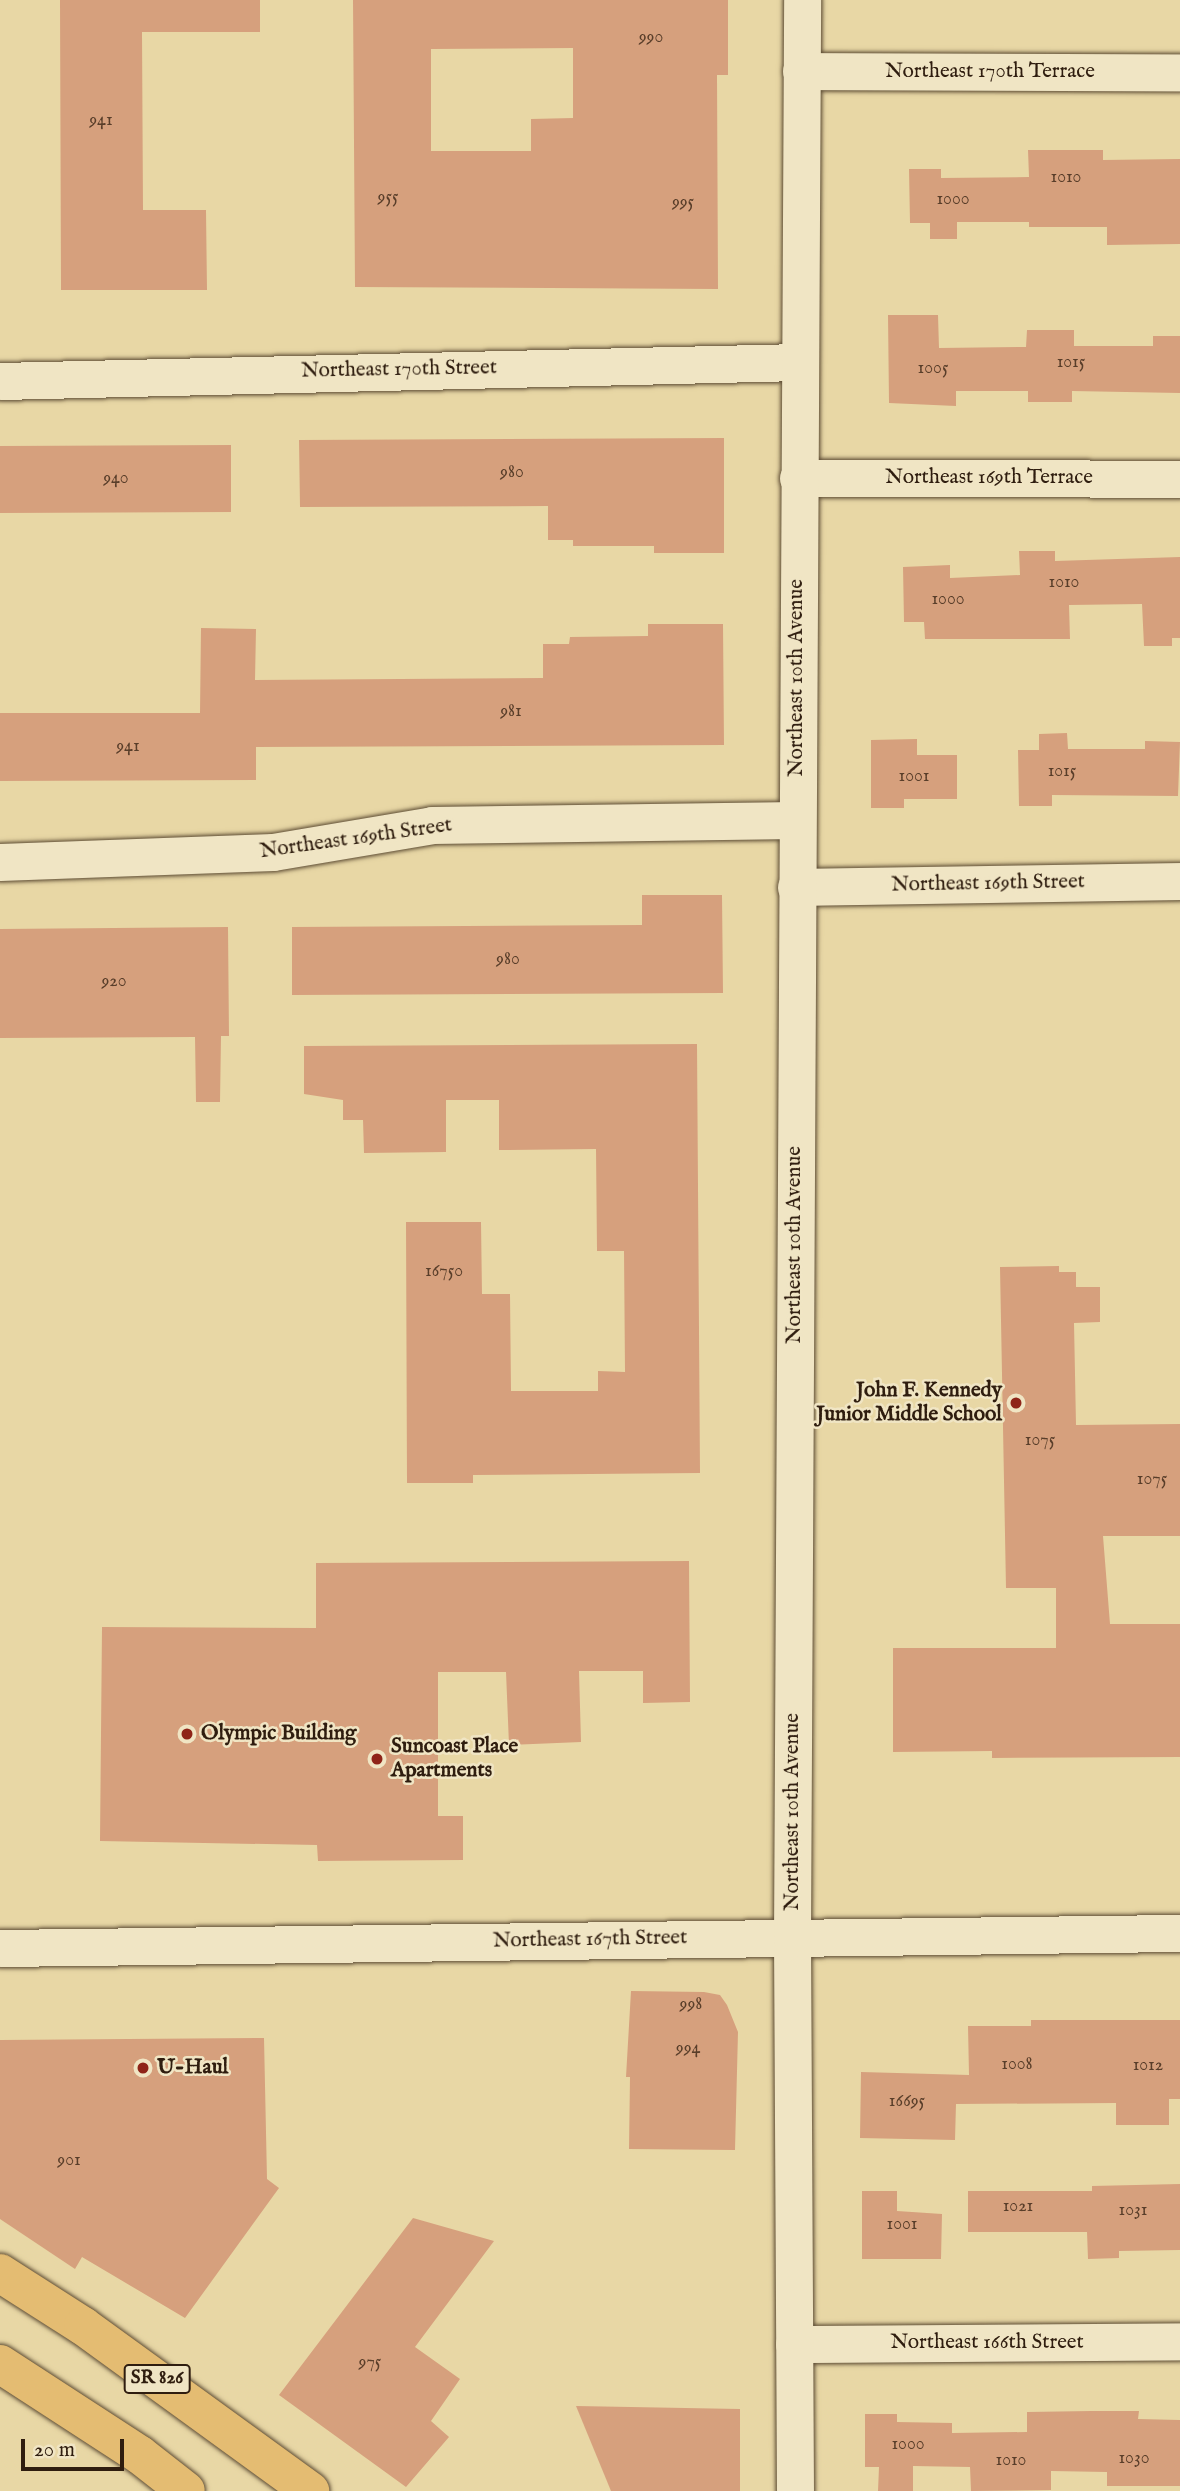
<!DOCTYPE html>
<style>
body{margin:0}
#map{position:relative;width:1180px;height:2491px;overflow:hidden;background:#e8d7a5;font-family:"IM FELL English",serif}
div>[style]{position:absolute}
.building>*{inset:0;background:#d6a07d}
.roads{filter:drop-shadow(0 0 2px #5d4c34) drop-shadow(0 0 2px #5d4c34)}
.minor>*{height:37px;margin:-18.5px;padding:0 18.5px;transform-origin:18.5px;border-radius:18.5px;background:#f0e5c4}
.major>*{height:38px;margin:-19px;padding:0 19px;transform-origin:19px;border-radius:19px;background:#e4bc72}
.dots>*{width:19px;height:19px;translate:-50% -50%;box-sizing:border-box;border:4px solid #f0e5c4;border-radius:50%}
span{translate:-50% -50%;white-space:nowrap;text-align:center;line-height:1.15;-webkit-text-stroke:5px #f0e5c4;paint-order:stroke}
.number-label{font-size:18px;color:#593e2a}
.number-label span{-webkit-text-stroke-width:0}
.shield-label span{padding:2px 5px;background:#f0e5c4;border:2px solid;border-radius:5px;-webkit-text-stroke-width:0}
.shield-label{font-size:19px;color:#2f1d0f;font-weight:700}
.street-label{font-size:21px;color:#2f1d0f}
.poi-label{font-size:21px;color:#2f1d0f;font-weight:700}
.right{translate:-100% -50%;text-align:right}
.left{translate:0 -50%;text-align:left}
.scale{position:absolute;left:21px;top:2439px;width:103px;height:32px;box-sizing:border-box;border:4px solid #2f1d0f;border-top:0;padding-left:9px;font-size:21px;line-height:24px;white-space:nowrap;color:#2f1d0f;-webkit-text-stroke:5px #f0e5c4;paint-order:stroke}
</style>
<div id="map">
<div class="building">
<i style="clip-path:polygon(60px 0,260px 0,260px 32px,142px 32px,143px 210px,206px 210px,207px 290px,61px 290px)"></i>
<i style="clip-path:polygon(evenodd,353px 0,728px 0,728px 75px,717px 75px,718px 289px,355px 287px,353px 0,573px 48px,573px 118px,531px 119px,531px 151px,431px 151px,431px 49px,573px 48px)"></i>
<i style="clip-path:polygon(1028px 150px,1103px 150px,1103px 160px,1180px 159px,1180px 244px,1107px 245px,1107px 227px,1029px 227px,1029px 222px,957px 222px,957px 239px,930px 239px,930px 223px,910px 223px,909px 169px,941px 169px,941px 178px,1029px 177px)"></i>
<i style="clip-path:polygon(888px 315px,938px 315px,939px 348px,1026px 347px,1027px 330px,1074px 330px,1074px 346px,1153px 346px,1153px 336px,1180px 336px,1180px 393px,1072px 391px,1072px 402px,1028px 402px,1028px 391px,956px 391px,956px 406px,889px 403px)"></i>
<i style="clip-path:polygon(724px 438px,724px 553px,654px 553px,654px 546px,573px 546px,573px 540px,548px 540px,548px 506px,300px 507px,299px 440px)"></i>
<i style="clip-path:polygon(231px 445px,231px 512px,0 513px,0 446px)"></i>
<i style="clip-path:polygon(1019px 551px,1055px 551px,1055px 561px,1180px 557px,1180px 638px,1172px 638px,1172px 646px,1144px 646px,1142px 604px,1069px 605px,1070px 639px,925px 639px,924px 622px,904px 622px,903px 567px,950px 565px,950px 578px,1020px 575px)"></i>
<i style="clip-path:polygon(648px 624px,723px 624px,724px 745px,256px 747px,256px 780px,0 781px,0 713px,200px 713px,201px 628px,256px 629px,255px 680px,543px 678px,543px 644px,569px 644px,570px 637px,648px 636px)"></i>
<i style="clip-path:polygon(1067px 733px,1068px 749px,1145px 749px,1145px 741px,1180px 742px,1178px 796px,1052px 795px,1052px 806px,1019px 806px,1018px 750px,1039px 750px,1039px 734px)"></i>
<i style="clip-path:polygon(917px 739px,917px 755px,957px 755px,957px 799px,904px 799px,904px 808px,871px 808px,871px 740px)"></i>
<i style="clip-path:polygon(642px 895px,722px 895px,723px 993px,292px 995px,292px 927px,642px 925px)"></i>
<i style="clip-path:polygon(228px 927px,229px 1036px,221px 1036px,220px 1102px,196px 1102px,195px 1037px,0 1038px,0 929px)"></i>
<i style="clip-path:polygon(697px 1044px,700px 1473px,473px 1475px,473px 1483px,407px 1483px,406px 1222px,481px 1222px,482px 1294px,510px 1294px,511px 1391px,598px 1391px,598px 1371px,625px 1372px,624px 1251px,597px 1251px,596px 1149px,499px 1150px,499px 1100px,446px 1100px,446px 1152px,364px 1153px,363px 1120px,343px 1120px,343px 1100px,304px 1094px,304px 1046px)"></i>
<i style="clip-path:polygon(1059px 1266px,1059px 1272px,1076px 1272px,1076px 1287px,1100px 1287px,1100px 1322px,1074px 1323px,1076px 1425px,1180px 1424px,1180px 1536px,1103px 1536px,1110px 1624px,1180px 1624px,1180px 1757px,992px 1758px,992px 1751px,893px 1752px,893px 1648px,1056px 1648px,1056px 1588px,1006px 1588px,1000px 1267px)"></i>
<i style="clip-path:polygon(689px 1561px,690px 1702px,643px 1703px,643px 1671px,579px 1671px,581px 1742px,509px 1745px,506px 1672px,438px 1672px,438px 1816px,463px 1816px,463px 1860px,318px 1861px,317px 1845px,100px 1841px,102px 1627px,316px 1628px,316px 1563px)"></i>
<i style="clip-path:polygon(631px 1991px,704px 1992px,720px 1995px,727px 2005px,738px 2032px,735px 2150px,629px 2149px,630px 2077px,626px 2077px)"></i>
<i style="clip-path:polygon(1031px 2020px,1180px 2020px,1180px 2099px,1169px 2099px,1169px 2125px,1116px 2125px,1116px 2103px,956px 2104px,955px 2140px,860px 2138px,861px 2072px,969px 2075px,968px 2026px,1031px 2026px)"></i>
<i style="clip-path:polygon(264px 2038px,267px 2179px,279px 2188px,185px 2318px,82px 2257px,75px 2269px,0 2219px,0 2040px)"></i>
<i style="clip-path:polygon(1180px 2184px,1180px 2250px,1119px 2251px,1119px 2258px,1088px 2259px,1087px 2232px,968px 2232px,968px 2191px,1092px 2191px,1092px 2186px)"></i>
<i style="clip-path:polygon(862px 2191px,897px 2191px,897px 2211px,942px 2214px,941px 2259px,862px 2259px)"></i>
<i style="clip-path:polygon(413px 2218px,494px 2241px,415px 2347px,460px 2379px,431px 2421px,449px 2437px,406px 2487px,279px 2395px)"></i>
<i style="clip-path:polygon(576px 2406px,740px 2409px,740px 2491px,611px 2491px)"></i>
<i style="clip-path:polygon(1091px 2411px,1139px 2411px,1138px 2419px,1180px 2420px,1180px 2486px,1107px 2486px,1107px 2472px,1051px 2471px,1051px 2490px,971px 2491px,970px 2467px,913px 2466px,913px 2491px,878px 2491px,879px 2467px,865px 2467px,865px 2414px,897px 2414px,897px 2422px,952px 2423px,952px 2433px,1027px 2432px,1027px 2412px)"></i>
</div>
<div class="roads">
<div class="minor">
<i style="left:801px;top:71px;width:379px;rotate:0.2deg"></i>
<i style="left:0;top:381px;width:799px;rotate:-1.36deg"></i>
<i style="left:798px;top:478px;width:382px;rotate:0.1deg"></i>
<i style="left:0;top:862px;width:273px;rotate:-2.1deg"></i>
<i style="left:273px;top:852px;width:161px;rotate:-9.6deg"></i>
<i style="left:432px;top:825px;width:364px;rotate:-0.8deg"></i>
<i style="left:796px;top:887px;width:384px;rotate:-0.9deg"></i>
<i style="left:0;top:1948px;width:1180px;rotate:-0.73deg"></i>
<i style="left:794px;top:2344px;width:386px;rotate:-0.4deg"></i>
<i style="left:795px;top:2491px;width:553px;rotate:-90.31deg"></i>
<i style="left:792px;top:1938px;width:1938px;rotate:-89.7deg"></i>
</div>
<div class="major">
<i style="left:0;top:2273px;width:98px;rotate:32.6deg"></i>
<i style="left:83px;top:2326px;width:281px;rotate:36deg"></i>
<i style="left:0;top:2364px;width:167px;rotate:33deg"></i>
<i style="left:140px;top:2455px;width:58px;rotate:38deg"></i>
</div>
</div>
<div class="dots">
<i style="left:1016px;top:1403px;background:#8f2418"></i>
<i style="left:187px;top:1734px;background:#8f2418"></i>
<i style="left:377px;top:1759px;background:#8f2418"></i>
<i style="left:143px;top:2068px;background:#8f2418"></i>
</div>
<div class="number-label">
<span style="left:651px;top:38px">990</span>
<span style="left:101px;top:121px">941</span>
<span style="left:1066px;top:178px">1010</span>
<span style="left:388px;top:198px">955</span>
<span style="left:953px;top:200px">1000</span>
<span style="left:683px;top:203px">995</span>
<span style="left:1071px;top:363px">1015</span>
<span style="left:933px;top:369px">1005</span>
<span style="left:512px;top:473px">980</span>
<span style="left:116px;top:479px">940</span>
<span style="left:1064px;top:583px">1010</span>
<span style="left:948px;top:600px">1000</span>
<span style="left:511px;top:712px">981</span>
<span style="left:128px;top:747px">941</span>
<span style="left:1062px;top:772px">1015</span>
<span style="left:914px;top:777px">1001</span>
<span style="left:508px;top:960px">980</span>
<span style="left:114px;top:982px">920</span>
<span style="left:444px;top:1272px">16750</span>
<span style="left:1040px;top:1441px">1075</span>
<span style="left:1152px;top:1480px">1075</span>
<span style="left:691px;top:2005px">998</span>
<span style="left:688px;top:2049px">994</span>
<span style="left:1017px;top:2065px">1008</span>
<span style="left:1148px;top:2066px">1012</span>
<span style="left:907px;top:2102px">16695</span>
<span style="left:69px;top:2161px">901</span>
<span style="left:1018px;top:2207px">1021</span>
<span style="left:1133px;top:2211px">1031</span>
<span style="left:902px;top:2225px">1001</span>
<span style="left:370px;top:2363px">975</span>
<span style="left:908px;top:2445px">1000</span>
<span style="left:1134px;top:2459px">1030</span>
<span style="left:1011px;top:2461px">1010</span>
</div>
<div class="shield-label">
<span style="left:157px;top:2379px">SR 826</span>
</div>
<div class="street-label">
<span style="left:990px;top:72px">Northeast 170th Terrace</span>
<span style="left:399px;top:370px;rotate:-1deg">Northeast 170th Street</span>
<span style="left:989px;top:478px">Northeast 169th Terrace</span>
<span style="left:797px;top:678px;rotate:-90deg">Northeast 10th Avenue</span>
<span style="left:356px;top:839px;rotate:-8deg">Northeast 169th Street</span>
<span style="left:988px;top:884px;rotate:-1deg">Northeast 169th Street</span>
<span style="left:795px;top:1245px;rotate:-90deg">Northeast 10th Avenue</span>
<span style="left:793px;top:1812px;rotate:-90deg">Northeast 10th Avenue</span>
<span style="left:590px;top:1940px;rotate:-1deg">Northeast 167th Street</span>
<span style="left:987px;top:2343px">Northeast 166th Street</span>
</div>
<div class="poi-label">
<span class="right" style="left:1002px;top:1403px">John F. Kennedy<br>Junior Middle School</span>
<span class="left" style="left:201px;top:1734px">Olympic Building</span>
<span class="left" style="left:391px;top:1759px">Suncoast Place<br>Apartments</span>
<span class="left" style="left:157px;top:2068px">U-Haul</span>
</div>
<div class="scale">20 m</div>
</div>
